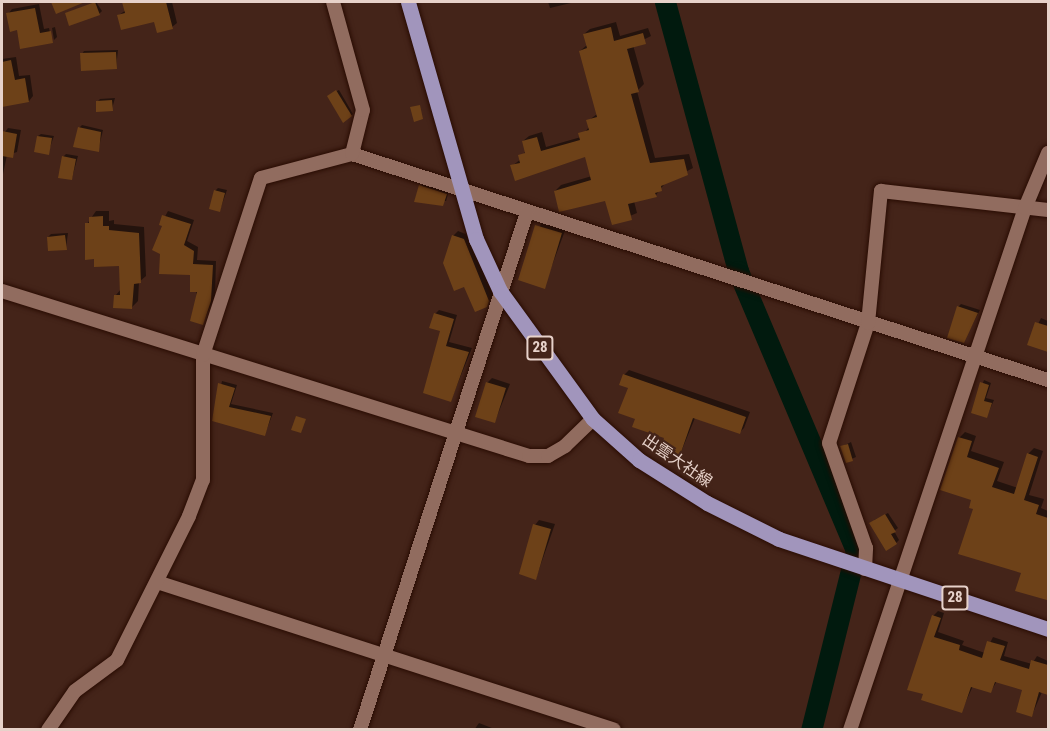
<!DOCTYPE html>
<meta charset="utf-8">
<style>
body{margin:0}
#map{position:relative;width:1050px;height:731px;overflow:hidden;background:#442419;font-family:"Roboto Condensed","Noto Sans JP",sans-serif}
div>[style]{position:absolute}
.shadow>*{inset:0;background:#0007}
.river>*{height:21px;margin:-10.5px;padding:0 10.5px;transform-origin:10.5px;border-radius:10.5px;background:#011a0e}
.building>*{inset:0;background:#6d4118}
.roads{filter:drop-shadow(0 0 2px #290c03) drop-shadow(0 0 2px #290c03)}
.minor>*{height:14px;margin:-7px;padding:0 7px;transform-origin:7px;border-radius:7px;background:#916c5f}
.major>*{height:15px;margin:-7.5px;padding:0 7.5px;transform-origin:7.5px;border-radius:7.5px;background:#a195bc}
span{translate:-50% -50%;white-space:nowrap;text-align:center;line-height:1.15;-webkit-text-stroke:4.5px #442419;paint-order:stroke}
.shield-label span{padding:2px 4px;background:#442419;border:2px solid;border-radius:4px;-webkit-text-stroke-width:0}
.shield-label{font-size:15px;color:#e7d2ca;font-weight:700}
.street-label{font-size:16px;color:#e7d2ca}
.frame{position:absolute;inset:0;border:3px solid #e7d2ca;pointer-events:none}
</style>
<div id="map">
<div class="shadow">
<i style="clip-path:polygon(96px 2px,102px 11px,99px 14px,67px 13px)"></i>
<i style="clip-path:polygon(124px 2px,172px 2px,177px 23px,172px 27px,155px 20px,119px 15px,126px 10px)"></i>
<i style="clip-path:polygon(548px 2px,575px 2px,550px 8px)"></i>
<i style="clip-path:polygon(39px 4px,44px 29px,49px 28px,52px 42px,18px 29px,8px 14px,12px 9px)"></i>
<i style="clip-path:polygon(616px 22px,620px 36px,648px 28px,651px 36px,633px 45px,644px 84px,637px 91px,655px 158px,689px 154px,693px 168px,666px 182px,656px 195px,634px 201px,637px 213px,613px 223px,607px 199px,555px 191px,561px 185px,592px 176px,586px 156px,512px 166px,521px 159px,526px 150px,523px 141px,529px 136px,542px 132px,546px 147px,581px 137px,589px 127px,588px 121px,597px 114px,580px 51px,587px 45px,584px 34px,590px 29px)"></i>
<i style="clip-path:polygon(55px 27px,57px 37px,54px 40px,52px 28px)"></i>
<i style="clip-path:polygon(118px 50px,116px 68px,82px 54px,84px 51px)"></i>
<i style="clip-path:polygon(16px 57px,19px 76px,30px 75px,33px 96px,29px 101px,2px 105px,2px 59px)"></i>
<i style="clip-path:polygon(339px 90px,353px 114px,351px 116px,331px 94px)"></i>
<i style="clip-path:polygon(115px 98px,112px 109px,97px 102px,100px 99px)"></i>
<i style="clip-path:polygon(82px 125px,103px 130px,98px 151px,79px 128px)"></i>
<i style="clip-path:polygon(8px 128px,21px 130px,17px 152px,7px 155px,2px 179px,2px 136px)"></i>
<i style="clip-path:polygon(41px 134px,54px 136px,48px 153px,38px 136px)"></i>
<i style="clip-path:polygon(66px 154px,78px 156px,72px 178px,63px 157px)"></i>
<i style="clip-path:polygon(423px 183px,449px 191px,446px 201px,415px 201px)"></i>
<i style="clip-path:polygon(218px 188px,227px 190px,220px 210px,215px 191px)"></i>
<i style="clip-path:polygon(96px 211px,109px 211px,109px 221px,114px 220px,114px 224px,144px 227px,146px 276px,139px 282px,138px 301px,132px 307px,116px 295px,121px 289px,120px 265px,87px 224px)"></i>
<i style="clip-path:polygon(168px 211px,194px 220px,187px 241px,198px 247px,197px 260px,216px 261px,215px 296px,203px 323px,192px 274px,161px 224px)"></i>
<i style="clip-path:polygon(542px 221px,566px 228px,544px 287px,520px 279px)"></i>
<i style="clip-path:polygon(458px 231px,468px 235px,493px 295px,486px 306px,453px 236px)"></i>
<i style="clip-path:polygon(68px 233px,66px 248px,48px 237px,51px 234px)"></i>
<i style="clip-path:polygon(961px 304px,980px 310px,963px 342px,958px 307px)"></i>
<i style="clip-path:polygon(439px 310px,457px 315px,449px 342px,472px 348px,451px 400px,442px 330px,435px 314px)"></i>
<i style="clip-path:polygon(1041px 318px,1048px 321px,1048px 351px,1029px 344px)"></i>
<i style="clip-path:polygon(629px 370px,750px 412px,744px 428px,739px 433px,695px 418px,679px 457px,666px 437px,637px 418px,624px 375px)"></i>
<i style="clip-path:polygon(492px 378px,510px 384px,495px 421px,487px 383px)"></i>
<i style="clip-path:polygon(984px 380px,991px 383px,986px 398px,994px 400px,987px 416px,972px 412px)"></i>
<i style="clip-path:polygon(222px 381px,237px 385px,231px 404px,273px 413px,265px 434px,214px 420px)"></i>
<i style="clip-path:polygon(965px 432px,976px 436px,971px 451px,1004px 462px,997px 481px,1018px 488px,1028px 454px,1034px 448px,1043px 451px,1029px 495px,1044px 499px,1041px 508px,1048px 511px,1046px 598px,975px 508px,959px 438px)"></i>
<i style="clip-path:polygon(851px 442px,856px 457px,847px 461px,841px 447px)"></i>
<i style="clip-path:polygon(888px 513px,898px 528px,894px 531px,899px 540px,896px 543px,874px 520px)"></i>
<i style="clip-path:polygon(539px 520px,555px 524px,536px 578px,535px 525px)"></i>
<i style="clip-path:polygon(938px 611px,944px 613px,938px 632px,964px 641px,962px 645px,985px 653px,993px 637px,1008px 642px,1004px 656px,1032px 664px,1037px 656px,1048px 661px,1048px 694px,1042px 692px,1032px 715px,1024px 689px,997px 681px,991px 691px,973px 686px,961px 712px,923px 699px,933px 616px)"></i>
<i style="clip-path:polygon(479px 723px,497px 730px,474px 730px)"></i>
</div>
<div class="river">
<i style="left:665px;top:2px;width:279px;rotate:74.8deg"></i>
<i style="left:738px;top:271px;width:303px;rotate:67.1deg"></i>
<i style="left:856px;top:550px;width:186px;rotate:104deg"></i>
</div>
<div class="building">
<i style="clip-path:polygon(51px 2px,85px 2px,56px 14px)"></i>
<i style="clip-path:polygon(95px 2px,100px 15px,69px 26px,65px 13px)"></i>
<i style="clip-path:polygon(122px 2px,166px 2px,173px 29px,157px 33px,154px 22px,121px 30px,117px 15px,125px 13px)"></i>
<i style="clip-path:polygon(35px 8px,40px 33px,51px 31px,53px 43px,20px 49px,17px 30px,10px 32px,6px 13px)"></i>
<i style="clip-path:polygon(611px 27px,614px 41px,643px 33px,646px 44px,627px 49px,639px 92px,631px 94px,650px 163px,684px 159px,688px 175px,661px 186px,662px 191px,655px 193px,657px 197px,628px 204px,632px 220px,612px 225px,605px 201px,559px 212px,554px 191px,591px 180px,585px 157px,515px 181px,510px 165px,520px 163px,518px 155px,525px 153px,522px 141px,537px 137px,541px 151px,580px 140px,578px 133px,589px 130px,586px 120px,597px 117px,579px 51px,587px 48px,583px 34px)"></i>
<i style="clip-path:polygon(116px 52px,117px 69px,81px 71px,80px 53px)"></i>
<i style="clip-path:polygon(11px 60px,15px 80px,25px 78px,29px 102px,2px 107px,2px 62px)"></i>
<i style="clip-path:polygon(336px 90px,352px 116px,343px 123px,327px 96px)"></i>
<i style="clip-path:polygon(112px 100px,113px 111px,96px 112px,96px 101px)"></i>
<i style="clip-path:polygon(420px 105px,423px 119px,414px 122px,410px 107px)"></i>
<i style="clip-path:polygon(78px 127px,101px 132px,99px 152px,73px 147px)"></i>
<i style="clip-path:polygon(2px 131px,17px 134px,13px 158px,2px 156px)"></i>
<i style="clip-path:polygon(37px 136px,52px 138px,49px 155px,34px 152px)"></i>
<i style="clip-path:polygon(62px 156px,76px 159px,72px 180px,58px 178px)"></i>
<i style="clip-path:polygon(419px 185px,447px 194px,443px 206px,414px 202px)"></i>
<i style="clip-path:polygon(214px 190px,225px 193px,220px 212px,209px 209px)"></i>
<i style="clip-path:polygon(162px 215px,191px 224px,184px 245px,194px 251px,193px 264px,213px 265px,211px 301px,203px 325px,190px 321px,197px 292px,190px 292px,190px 275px,159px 274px,160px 254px,152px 250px,162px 226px,159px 225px)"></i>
<i style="clip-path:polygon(103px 216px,103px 226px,109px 226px,109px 230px,139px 233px,141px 283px,134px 284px,132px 309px,113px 308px,114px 295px,120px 295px,119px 266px,94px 267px,94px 259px,85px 260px,85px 223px,89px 223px,89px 217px)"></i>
<i style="clip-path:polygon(535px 225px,562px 233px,545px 289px,518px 280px)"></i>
<i style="clip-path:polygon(65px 235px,67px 250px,48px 251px,47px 237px)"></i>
<i style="clip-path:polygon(452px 235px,464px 239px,489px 301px,487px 307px,475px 312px,464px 287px,454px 291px,443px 263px)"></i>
<i style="clip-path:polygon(957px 306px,978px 313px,964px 343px,947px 338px)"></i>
<i style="clip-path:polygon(434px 313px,454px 319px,446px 346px,469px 352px,451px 402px,423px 393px,440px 331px,429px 328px)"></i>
<i style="clip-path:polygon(1035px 322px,1048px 326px,1048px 352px,1027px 345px)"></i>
<i style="clip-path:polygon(623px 374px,746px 417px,740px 434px,693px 418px,679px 458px,659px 452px,664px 438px,632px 427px,635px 419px,618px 413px,628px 388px,619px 385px)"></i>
<i style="clip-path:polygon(486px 382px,506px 388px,495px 423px,475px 417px)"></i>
<i style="clip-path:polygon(980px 382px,989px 385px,984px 401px,992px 403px,987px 418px,971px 413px)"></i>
<i style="clip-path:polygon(218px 383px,235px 388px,229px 407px,271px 416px,265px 436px,212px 421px)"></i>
<i style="clip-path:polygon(296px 416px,306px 419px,301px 433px,291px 430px)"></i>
<i style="clip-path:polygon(958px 437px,972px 441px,967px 457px,999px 468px,992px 487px,1014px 494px,1027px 453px,1038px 457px,1024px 500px,1039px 505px,1036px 514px,1048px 518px,1047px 600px,1015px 591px,1021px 573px,958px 554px,973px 509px,969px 508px,971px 500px,940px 490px)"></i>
<i style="clip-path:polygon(848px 444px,853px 461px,846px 463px,840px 446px)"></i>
<i style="clip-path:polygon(885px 514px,896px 532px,891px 534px,897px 544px,886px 551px,869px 523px)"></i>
<i style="clip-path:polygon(533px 524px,551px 529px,536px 580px,519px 574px)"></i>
<i style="clip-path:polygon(932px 615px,941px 618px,934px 637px,960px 645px,959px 650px,982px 658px,987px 641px,1005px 646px,1000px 660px,1029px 669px,1031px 660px,1048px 665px,1048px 695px,1039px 692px,1032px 717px,1016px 712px,1022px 690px,995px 682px,991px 693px,971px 687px,962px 713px,921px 700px,923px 694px,907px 690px)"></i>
</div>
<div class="roads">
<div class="minor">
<i style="left:352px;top:154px;width:732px;rotate:17.99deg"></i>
<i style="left:2px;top:291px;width:552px;rotate:17.38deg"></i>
<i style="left:529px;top:456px;width:19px"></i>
<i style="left:548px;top:456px;width:20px;rotate:-30deg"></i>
<i style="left:565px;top:446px;width:39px;rotate:-44deg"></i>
<i style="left:865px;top:569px;width:21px;rotate:-87deg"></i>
<i style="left:866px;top:548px;width:111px;rotate:-109.4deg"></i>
<i style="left:829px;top:443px;width:126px;rotate:-72deg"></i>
<i style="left:868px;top:323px;width:133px;rotate:-84.4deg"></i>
<i style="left:881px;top:191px;width:168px;rotate:6.5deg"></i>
<i style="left:157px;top:582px;width:480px;rotate:17.9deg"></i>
<i style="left:48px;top:730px;width:47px;rotate:-55.3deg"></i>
<i style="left:75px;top:691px;width:52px;rotate:-36.4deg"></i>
<i style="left:117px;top:660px;width:161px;rotate:-63.4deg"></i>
<i style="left:189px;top:516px;width:39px;rotate:-69deg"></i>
<i style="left:203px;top:480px;width:125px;rotate:-90deg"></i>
<i style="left:203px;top:355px;width:186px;rotate:-71.9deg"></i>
<i style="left:261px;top:178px;width:94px;rotate:-14.8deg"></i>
<i style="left:352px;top:154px;width:45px;rotate:-76deg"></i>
<i style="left:363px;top:110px;width:112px;rotate:-105.5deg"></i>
<i style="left:360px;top:730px;width:544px;rotate:-72.13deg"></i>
<i style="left:850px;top:730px;width:551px;rotate:-71.47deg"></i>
<i style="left:1025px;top:208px;width:60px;rotate:-67.3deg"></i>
</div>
<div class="major">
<i style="left:408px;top:2px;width:247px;rotate:74deg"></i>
<i style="left:476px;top:239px;width:57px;rotate:65.2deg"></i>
<i style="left:500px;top:291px;width:158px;rotate:54deg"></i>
<i style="left:593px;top:419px;width:62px;rotate:41.7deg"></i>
<i style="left:639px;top:460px;width:80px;rotate:32.3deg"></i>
<i style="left:707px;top:503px;width:80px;rotate:26.6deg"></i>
<i style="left:779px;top:539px;width:284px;rotate:18.5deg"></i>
</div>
</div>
<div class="shield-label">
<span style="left:540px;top:348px">28</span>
<span style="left:955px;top:598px">28</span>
</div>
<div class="street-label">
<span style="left:677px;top:461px;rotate:34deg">出雲大社線</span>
</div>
<div class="frame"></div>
</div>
